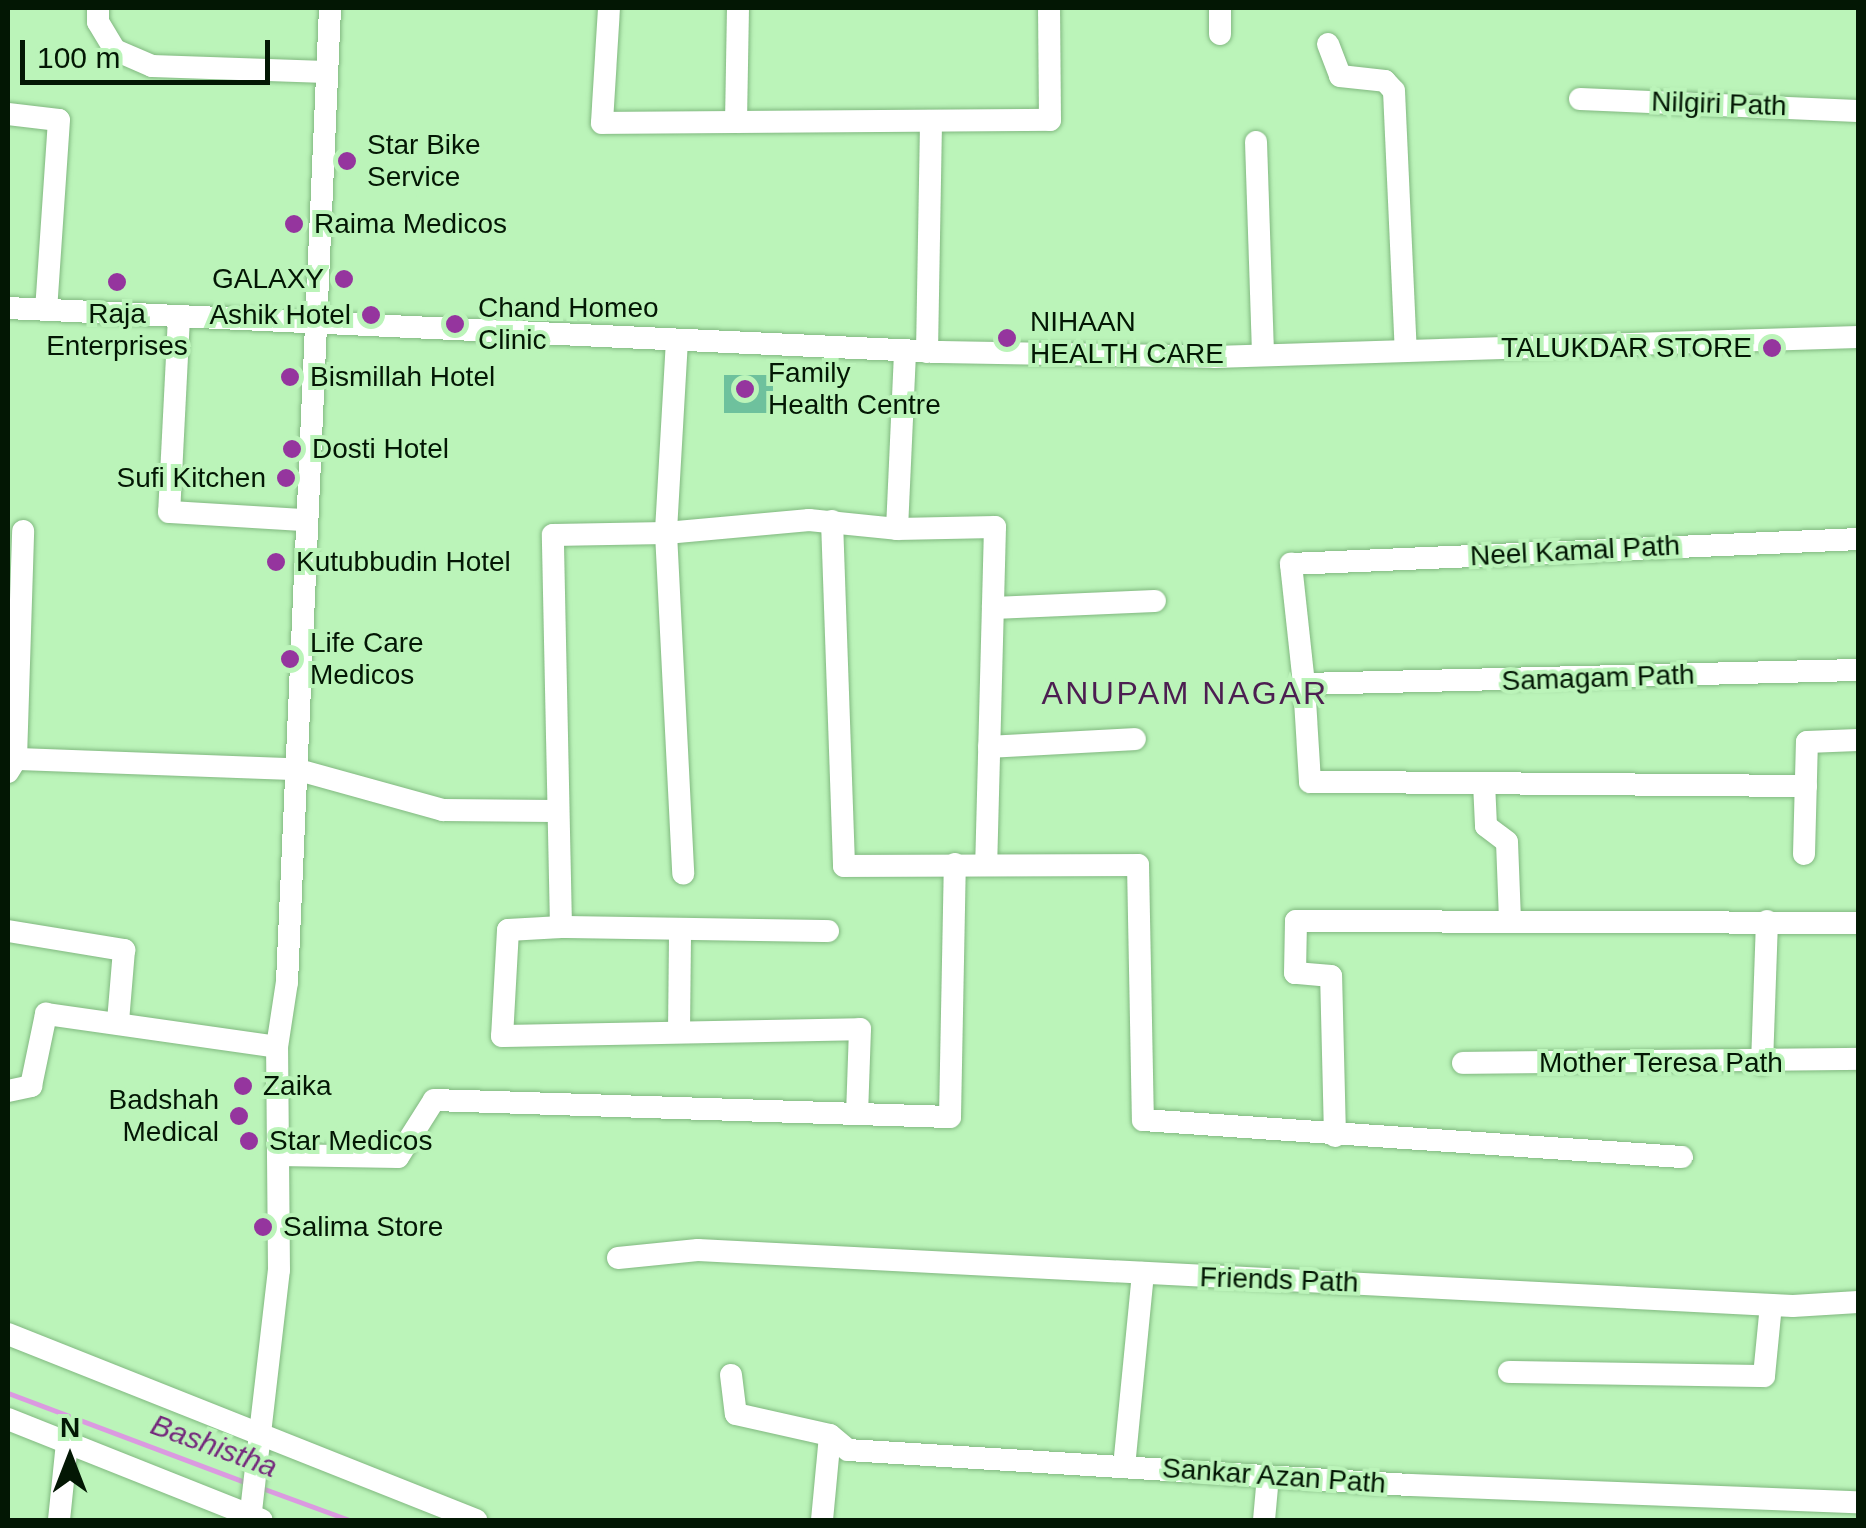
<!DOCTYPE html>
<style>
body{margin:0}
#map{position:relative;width:1866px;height:1528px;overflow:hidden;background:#bbf4b9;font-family:Helvetica,sans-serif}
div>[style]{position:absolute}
.stream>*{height:5px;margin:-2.5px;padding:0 2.5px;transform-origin:2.5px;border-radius:2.5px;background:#db9ae0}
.building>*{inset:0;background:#6ec19d}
.roads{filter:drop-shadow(0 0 2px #81b880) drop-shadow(0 0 2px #81b880)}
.minor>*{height:22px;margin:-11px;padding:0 11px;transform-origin:11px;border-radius:11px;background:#fff}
.dots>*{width:28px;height:28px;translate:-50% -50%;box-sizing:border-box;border:5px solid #bbf4b9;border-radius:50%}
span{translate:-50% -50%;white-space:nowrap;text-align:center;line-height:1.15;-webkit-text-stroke:8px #bbf4b9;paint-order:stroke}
.street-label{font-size:28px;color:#031704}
.poi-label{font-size:28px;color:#031704}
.left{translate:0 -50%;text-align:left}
.right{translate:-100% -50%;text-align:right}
.water-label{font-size:30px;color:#74287c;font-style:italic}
.quarter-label{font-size:32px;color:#4c1e51;letter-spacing:2.5px}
.frame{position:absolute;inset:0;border:10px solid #031704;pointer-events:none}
.north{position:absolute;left:20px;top:1408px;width:100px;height:100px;-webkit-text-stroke:8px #bbf4b9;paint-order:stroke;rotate:0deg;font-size:28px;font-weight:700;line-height:40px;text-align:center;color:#031704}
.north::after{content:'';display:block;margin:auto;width:35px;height:45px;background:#031704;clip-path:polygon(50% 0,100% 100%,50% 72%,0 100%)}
.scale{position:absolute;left:20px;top:40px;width:250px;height:45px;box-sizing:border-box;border:5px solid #031704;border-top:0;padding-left:12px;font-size:30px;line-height:35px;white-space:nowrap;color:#031704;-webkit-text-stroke:8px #bbf4b9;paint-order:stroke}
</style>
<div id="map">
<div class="stream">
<i style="left:8px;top:1393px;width:256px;rotate:20.6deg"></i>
<i style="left:259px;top:1487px;width:96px;rotate:20.1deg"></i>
</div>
<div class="building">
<i style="clip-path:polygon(724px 375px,773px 375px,773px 413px,724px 413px)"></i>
</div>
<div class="roads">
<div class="minor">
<i style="left:98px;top:8px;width:14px;rotate:90deg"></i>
<i style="left:98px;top:22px;width:33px;rotate:59deg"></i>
<i style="left:115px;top:50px;width:40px;rotate:23.4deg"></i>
<i style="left:152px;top:66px;width:174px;rotate:2deg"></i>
<i style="left:609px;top:8px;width:115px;rotate:93.5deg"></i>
<i style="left:602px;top:123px;width:448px;rotate:-0.4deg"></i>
<i style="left:1050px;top:120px;width:112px;rotate:-90.5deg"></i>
<i style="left:1220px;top:8px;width:26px;rotate:90deg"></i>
<i style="left:1328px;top:44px;width:34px;rotate:69deg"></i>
<i style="left:1340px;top:76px;width:45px;rotate:6.3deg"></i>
<i style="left:1385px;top:81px;width:13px;rotate:48deg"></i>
<i style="left:1394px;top:91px;width:260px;rotate:87.4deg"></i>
<i style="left:1580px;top:99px;width:278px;rotate:2.5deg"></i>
<i style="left:8px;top:114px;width:51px;rotate:6.7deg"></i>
<i style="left:59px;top:120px;width:190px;rotate:93.9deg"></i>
<i style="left:736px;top:122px;width:114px;rotate:-89deg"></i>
<i style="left:1256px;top:142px;width:213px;rotate:88.1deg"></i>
<i style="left:8px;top:308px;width:933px;rotate:2.7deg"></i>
<i style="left:940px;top:352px;width:274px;rotate:1deg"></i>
<i style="left:1214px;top:357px;width:644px;rotate:-1.78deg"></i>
<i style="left:179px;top:317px;width:195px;rotate:92.9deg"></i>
<i style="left:169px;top:512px;width:135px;rotate:3.4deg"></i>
<i style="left:677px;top:340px;width:193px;rotate:93.3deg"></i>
<i style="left:666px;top:533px;width:341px;rotate:87.1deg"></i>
<i style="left:927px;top:352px;width:231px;rotate:-89deg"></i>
<i style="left:832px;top:521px;width:345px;rotate:88deg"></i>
<i style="left:844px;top:866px;width:294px;rotate:-0.2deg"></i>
<i style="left:1138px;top:865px;width:255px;rotate:88.9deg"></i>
<i style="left:1143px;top:1120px;width:540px;rotate:3.93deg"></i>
<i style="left:897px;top:529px;width:178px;rotate:-87.4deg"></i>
<i style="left:993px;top:608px;width:162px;rotate:-2.5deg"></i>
<i style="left:1304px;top:684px;width:121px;rotate:-96.2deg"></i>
<i style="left:1291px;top:564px;width:568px;rotate:-2.52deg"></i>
<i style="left:989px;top:747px;width:146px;rotate:-3.1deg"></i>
<i style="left:16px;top:759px;width:228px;rotate:-88.2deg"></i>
<i style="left:8px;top:772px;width:15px;rotate:-58deg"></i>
<i style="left:16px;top:759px;width:279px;rotate:2.1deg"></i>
<i style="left:295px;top:769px;width:154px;rotate:15.5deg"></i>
<i style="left:443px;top:810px;width:111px;rotate:0.5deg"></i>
<i style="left:1484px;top:783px;width:43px;rotate:87.3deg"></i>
<i style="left:1486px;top:826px;width:26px;rotate:37deg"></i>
<i style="left:1507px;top:842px;width:77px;rotate:87.8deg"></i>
<i style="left:1806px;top:786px;width:496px;rotate:-179.5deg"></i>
<i style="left:1310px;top:782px;width:98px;rotate:-93.5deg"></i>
<i style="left:1304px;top:684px;width:554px;rotate:-1.45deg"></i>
<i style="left:1804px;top:854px;width:112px;rotate:-88.5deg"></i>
<i style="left:1807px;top:742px;width:51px;rotate:-2.2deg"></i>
<i style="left:561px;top:927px;width:53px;rotate:176.8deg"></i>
<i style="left:508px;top:930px;width:106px;rotate:93.2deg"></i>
<i style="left:502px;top:1036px;width:358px;rotate:-1.1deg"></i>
<i style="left:860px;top:1029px;width:85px;rotate:92deg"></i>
<i style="left:8px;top:931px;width:118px;rotate:9.3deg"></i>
<i style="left:124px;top:950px;width:72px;rotate:94.8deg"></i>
<i style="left:828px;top:931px;width:267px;rotate:-179.1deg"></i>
<i style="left:561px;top:927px;width:392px;rotate:-91.2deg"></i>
<i style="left:553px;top:535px;width:113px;rotate:-1deg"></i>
<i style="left:666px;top:533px;width:144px;rotate:-5.2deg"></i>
<i style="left:809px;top:520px;width:88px;rotate:5.8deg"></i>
<i style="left:897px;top:529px;width:98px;rotate:-1.2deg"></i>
<i style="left:995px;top:527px;width:336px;rotate:91.5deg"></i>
<i style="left:679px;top:1032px;width:103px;rotate:-89.4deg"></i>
<i style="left:1463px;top:1063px;width:395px;rotate:-0.6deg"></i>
<i style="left:1762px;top:1064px;width:143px;rotate:-88deg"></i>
<i style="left:8px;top:1091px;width:24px;rotate:-12deg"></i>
<i style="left:31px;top:1086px;width:74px;rotate:-78.2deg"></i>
<i style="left:46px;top:1014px;width:233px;rotate:8.1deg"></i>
<i style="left:1335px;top:1136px;width:160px;rotate:-91.4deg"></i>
<i style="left:1331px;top:976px;width:36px;rotate:-175deg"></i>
<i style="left:1295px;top:973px;width:52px;rotate:-88.9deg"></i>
<i style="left:1296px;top:921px;width:562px;rotate:0.2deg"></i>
<i style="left:278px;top:1155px;width:120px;rotate:1deg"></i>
<i style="left:398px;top:1157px;width:67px;rotate:-57.7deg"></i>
<i style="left:434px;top:1100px;width:516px;rotate:1.89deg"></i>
<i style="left:950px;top:1117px;width:253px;rotate:-88.9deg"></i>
<i style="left:618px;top:1258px;width:80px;rotate:-5.7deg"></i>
<i style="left:698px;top:1250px;width:1096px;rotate:2.93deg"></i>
<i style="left:1793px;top:1306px;width:65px;rotate:-3.5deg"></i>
<i style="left:8px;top:1334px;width:504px;rotate:21.67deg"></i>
<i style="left:1509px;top:1372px;width:255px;rotate:0.9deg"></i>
<i style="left:1764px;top:1376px;width:71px;rotate:-84.4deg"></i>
<i style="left:731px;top:1375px;width:39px;rotate:83deg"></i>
<i style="left:736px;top:1414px;width:96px;rotate:12.6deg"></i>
<i style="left:830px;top:1435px;width:23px;rotate:40deg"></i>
<i style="left:848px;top:1450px;width:562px;rotate:3.57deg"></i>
<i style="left:1409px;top:1485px;width:449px;rotate:2.2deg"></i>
<i style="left:8px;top:1419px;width:273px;rotate:21.7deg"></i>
<i style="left:1124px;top:1467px;width:195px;rotate:-84.4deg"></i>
<i style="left:59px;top:1520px;width:77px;rotate:-84.1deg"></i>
<i style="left:250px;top:1520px;width:252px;rotate:-83.4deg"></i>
<i style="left:279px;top:1270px;width:223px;rotate:-90.5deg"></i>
<i style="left:277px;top:1047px;width:66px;rotate:-81.3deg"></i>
<i style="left:287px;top:982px;width:975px;rotate:-87.47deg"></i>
<i style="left:822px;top:1520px;width:85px;rotate:-84.6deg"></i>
<i style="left:1264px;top:1520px;width:44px;rotate:-84.8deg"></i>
</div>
</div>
<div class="dots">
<i style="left:347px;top:161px;background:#95359e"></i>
<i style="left:294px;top:224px;background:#95359e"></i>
<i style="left:344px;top:279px;background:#95359e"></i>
<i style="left:117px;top:282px;background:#95359e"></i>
<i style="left:371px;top:315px;background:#95359e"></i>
<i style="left:455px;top:324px;background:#95359e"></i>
<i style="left:1007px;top:338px;background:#95359e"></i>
<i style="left:1772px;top:348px;background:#95359e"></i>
<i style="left:290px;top:377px;background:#95359e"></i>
<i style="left:745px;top:389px;background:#95359e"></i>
<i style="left:292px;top:449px;background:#95359e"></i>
<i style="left:286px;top:478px;background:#95359e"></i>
<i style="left:276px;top:562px;background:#95359e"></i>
<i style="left:290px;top:659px;background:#95359e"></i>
<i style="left:243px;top:1086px;background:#95359e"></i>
<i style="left:239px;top:1116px;background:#95359e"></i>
<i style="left:249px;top:1141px;background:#95359e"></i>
<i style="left:263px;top:1227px;background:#95359e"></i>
</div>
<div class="street-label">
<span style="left:1719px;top:104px;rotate:2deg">Nilgiri Path</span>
<span style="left:1575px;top:551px;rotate:-3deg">Neel Kamal Path</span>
<span style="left:1598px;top:678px;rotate:-2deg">Samagam Path</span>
<span style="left:1661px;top:1063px">Mother Teresa Path</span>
<span style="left:1279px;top:1280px;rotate:2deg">Friends Path</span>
<span style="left:1274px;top:1476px;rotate:4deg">Sankar Azan Path</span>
</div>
<div class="poi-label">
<span class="left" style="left:367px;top:161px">Star Bike<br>Service</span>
<span class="left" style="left:314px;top:224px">Raima Medicos</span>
<span class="right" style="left:324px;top:279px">GALAXY</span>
<span class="left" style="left:478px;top:324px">Chand Homeo<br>Clinic</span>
<span style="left:117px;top:330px">Raja<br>Enterprises</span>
<span class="right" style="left:351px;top:315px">Ashik Hotel</span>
<span class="left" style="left:1030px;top:338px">NIHAAN<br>HEALTH CARE</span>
<span class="right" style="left:1752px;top:348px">TALUKDAR STORE</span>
<span class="left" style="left:768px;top:389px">Family<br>Health Centre</span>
<span class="left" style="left:310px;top:377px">Bismillah Hotel</span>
<span class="left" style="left:312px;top:449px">Dosti Hotel</span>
<span class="right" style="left:266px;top:478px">Sufi Kitchen</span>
<span class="left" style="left:296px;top:562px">Kutubbudin Hotel</span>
<span class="left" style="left:310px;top:659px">Life Care<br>Medicos</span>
<span class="left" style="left:263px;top:1086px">Zaika</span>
<span class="right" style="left:219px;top:1116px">Badshah<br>Medical</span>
<span class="left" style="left:269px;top:1141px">Star Medicos</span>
<span class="left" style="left:283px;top:1227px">Salima Store</span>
</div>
<div class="water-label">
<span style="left:214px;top:1446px;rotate:20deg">Bashistha</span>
</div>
<div class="quarter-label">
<span style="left:1185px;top:693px">ANUPAM NAGAR</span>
</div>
<div class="frame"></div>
<div class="north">N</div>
<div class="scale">100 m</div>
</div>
